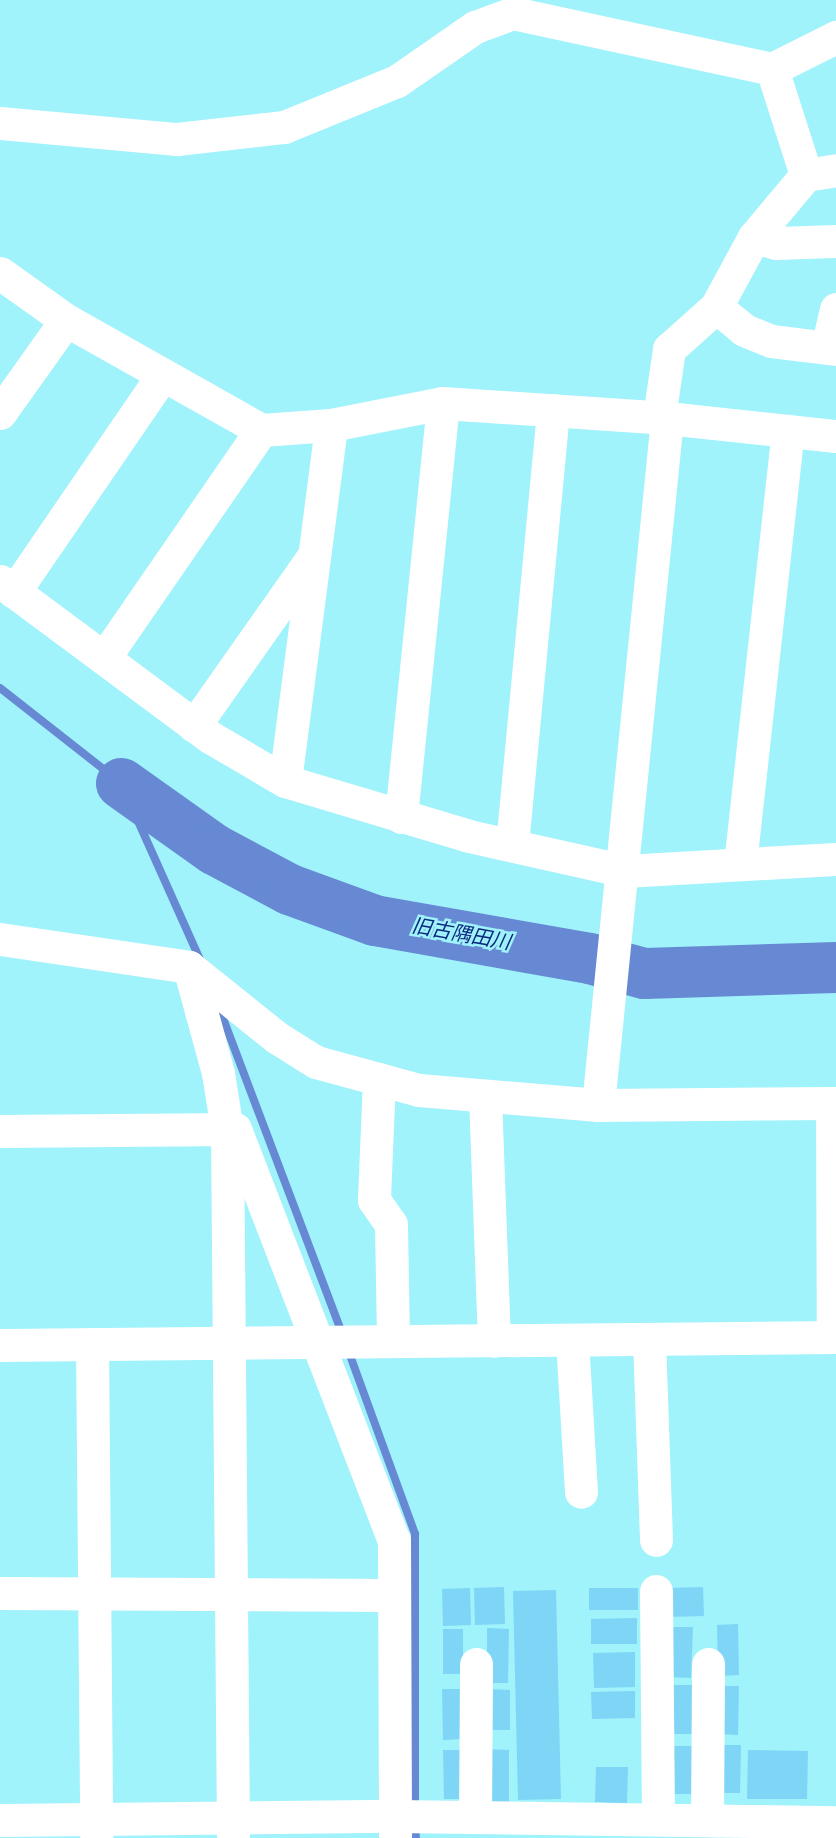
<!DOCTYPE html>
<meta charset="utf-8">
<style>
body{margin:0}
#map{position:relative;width:836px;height:1838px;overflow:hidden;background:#a0f2fb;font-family:"Sofia Sans Condensed","Noto Sans JP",sans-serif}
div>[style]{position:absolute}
.stream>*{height:8px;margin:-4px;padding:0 4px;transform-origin:4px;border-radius:4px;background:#6789d4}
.river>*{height:51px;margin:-25.5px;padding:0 25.5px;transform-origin:25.5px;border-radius:25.5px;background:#6789d4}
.building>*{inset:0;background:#7ed5f6}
.minor>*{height:33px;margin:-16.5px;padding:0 16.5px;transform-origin:16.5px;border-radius:16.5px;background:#fff}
span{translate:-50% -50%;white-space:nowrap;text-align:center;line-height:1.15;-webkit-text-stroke:5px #a0f2fb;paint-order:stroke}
.water-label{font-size:20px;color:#0d2980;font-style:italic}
</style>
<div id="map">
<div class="stream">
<i style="left:0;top:688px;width:154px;rotate:38.1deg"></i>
<i style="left:121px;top:783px;width:196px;rotate:65.9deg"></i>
<i style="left:218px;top:1005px;width:353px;rotate:69.3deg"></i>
<i style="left:347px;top:1347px;width:199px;rotate:70deg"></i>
<i style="left:415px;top:1534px;width:275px;rotate:90deg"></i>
<i style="left:415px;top:1821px;width:17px;rotate:87deg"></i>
</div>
<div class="river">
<i style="left:121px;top:783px;width:114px;rotate:35.4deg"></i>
<i style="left:214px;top:849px;width:85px;rotate:28.1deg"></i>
<i style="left:289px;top:889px;width:90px;rotate:20deg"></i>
<i style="left:374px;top:920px;width:218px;rotate:10deg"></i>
<i style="left:589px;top:958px;width:57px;rotate:15.3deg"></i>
<i style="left:644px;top:973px;width:192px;rotate:-1.8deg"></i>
</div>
<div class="building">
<i style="clip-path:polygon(504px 1587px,505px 1624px,475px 1625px,474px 1588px)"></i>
<i style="clip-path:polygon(703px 1587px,704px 1616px,667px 1617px,667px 1588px)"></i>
<i style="clip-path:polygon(470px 1588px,471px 1625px,443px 1626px,442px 1589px)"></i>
<i style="clip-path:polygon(589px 1588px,638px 1588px,638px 1610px,589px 1610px)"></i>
<i style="clip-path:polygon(556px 1590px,561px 1799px,518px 1800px,513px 1591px)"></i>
<i style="clip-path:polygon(637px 1618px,637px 1644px,591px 1644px,591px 1619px)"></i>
<i style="clip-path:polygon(738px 1624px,739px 1675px,718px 1676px,717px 1625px)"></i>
<i style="clip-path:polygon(667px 1627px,693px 1627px,691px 1678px,666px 1677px)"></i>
<i style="clip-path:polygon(487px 1628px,509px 1629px,508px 1683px,487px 1683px)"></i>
<i style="clip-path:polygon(443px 1629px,463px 1629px,463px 1674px,443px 1674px)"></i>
<i style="clip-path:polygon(635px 1652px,635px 1687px,594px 1688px,593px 1653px)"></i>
<i style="clip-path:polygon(667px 1685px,693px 1685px,692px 1734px,667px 1734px)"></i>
<i style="clip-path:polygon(718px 1686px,739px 1686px,738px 1735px,717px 1734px)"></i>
<i style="clip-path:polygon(442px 1689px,462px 1689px,463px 1739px,443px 1740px)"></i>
<i style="clip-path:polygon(487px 1689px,510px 1690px,510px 1730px,487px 1730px)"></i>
<i style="clip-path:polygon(635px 1691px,635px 1718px,592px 1719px,591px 1692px)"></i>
<i style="clip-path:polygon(716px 1745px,741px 1745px,740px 1793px,715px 1793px)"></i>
<i style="clip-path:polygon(669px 1746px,694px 1746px,695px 1794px,669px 1794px)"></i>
<i style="clip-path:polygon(486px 1749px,509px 1750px,509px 1804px,485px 1803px)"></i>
<i style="clip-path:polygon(443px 1750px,460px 1750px,461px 1799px,444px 1799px)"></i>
<i style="clip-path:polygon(748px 1750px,808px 1751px,807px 1799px,747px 1799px)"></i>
<i style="clip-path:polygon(596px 1767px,628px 1767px,627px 1803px,595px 1802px)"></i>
</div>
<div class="minor">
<i style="left:0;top:123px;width:178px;rotate:5.2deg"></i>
<i style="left:177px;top:139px;width:108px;rotate:-6.4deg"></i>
<i style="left:284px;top:127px;width:122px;rotate:-22.2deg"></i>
<i style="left:397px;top:81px;width:95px;rotate:-34.7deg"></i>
<i style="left:475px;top:27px;width:40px;rotate:-20.2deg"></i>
<i style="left:513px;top:13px;width:265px;rotate:12.2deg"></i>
<i style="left:772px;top:69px;width:72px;rotate:-26.6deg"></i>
<i style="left:806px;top:175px;width:30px;rotate:-9deg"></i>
<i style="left:754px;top:237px;width:23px;rotate:15deg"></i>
<i style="left:776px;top:243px;width:60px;rotate:-1.9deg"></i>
<i style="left:0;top:273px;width:81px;rotate:35.5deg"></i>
<i style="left:66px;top:320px;width:224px;rotate:29.4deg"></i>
<i style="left:261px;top:430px;width:70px;rotate:-4.1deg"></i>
<i style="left:331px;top:425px;width:114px;rotate:-11.1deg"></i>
<i style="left:443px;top:403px;width:225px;rotate:3.8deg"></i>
<i style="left:667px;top:418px;width:170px;rotate:6.1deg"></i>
<i style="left:716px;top:307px;width:36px;rotate:39deg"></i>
<i style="left:744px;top:330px;width:29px;rotate:22deg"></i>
<i style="left:771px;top:341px;width:65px;rotate:7deg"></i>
<i style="left:827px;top:348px;width:40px;rotate:-77deg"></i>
<i style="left:0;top:413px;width:114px;rotate:-54.6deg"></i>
<i style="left:659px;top:417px;width:69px;rotate:-81.6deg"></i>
<i style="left:669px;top:349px;width:63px;rotate:-41.8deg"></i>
<i style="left:716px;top:307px;width:80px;rotate:-61.5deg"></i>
<i style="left:754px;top:237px;width:81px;rotate:-50deg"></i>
<i style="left:806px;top:175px;width:111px;rotate:-107.8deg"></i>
<i style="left:0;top:581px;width:262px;rotate:36.6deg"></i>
<i style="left:210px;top:737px;width:87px;rotate:30.4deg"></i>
<i style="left:285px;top:781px;width:192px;rotate:16.6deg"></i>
<i style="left:469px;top:836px;width:160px;rotate:12.6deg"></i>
<i style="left:625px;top:871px;width:211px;rotate:-3.3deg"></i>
<i style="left:14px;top:592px;width:262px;rotate:-55.6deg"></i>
<i style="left:104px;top:658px;width:277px;rotate:-55.4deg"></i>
<i style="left:194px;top:726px;width:209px;rotate:-54.9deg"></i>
<i style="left:285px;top:781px;width:359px;rotate:-82.6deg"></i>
<i style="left:401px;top:817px;width:416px;rotate:-84.2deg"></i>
<i style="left:512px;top:845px;width:437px;rotate:-84.6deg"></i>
<i style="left:740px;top:864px;width:436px;rotate:-83.7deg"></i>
<i style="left:0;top:939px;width:191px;rotate:8.4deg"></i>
<i style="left:189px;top:967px;width:112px;rotate:38.8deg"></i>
<i style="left:276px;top:1037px;width:47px;rotate:32deg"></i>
<i style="left:316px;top:1062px;width:107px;rotate:15.2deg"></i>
<i style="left:419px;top:1090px;width:180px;rotate:4.8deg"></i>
<i style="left:598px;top:1105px;width:238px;rotate:-0.5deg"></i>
<i style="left:189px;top:967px;width:110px;rotate:74.7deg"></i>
<i style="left:218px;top:1073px;width:58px;rotate:81deg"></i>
<i style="left:227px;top:1130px;width:708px;rotate:89.51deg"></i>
<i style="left:379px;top:1079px;width:121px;rotate:92.4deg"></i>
<i style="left:374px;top:1200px;width:29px;rotate:55deg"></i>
<i style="left:391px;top:1224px;width:116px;rotate:89deg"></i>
<i style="left:485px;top:1096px;width:245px;rotate:87.9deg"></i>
<i style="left:832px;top:1103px;width:234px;rotate:89.8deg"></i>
<i style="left:598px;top:1105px;width:690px;rotate:-84.26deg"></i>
<i style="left:0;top:1131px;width:235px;rotate:-0.5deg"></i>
<i style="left:235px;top:1129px;width:441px;rotate:68.9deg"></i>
<i style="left:394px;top:1540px;width:298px;rotate:89.8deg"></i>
<i style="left:649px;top:1339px;width:201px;rotate:88deg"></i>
<i style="left:572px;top:1340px;width:152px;rotate:86.6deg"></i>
<i style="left:92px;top:1344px;width:494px;rotate:89.5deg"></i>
<i style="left:0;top:1345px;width:836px;rotate:-0.55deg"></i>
<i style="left:656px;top:1591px;width:228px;rotate:89.5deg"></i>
<i style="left:0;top:1593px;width:394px;rotate:0.3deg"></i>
<i style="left:475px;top:1817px;width:153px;rotate:-89.6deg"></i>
<i style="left:0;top:1820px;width:395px;rotate:-0.6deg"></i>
<i style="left:395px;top:1816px;width:441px;rotate:0.8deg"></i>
<i style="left:707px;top:1820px;width:156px;rotate:-89.6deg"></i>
</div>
<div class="water-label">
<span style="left:461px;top:935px;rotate:10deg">旧古隅田川</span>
</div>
</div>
